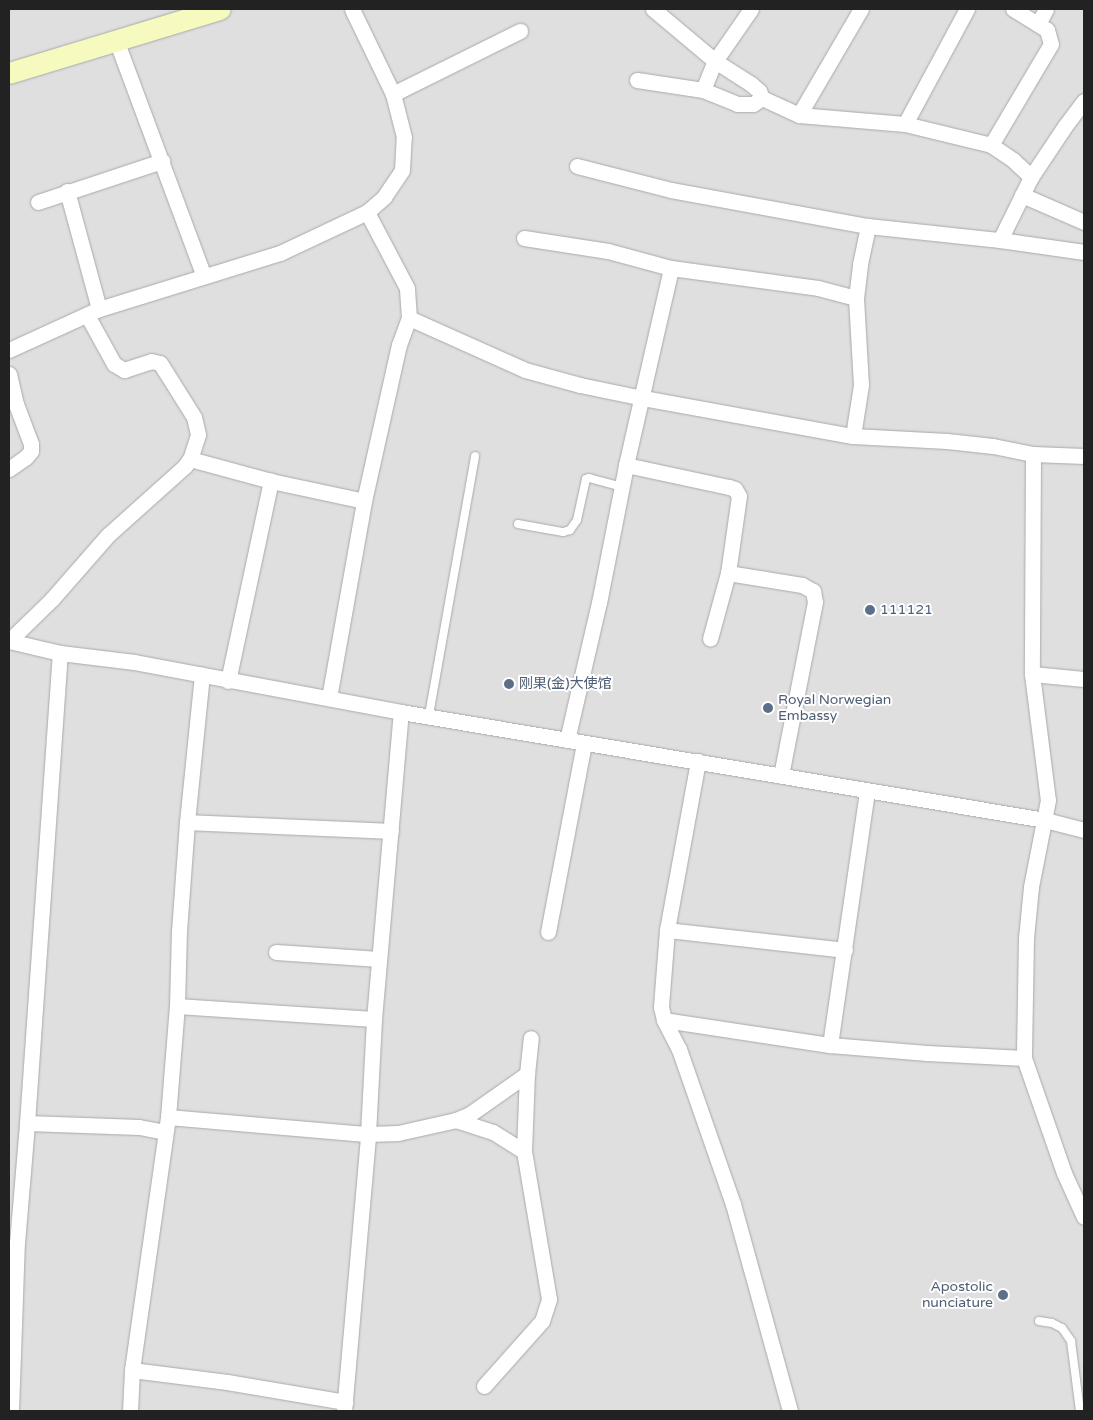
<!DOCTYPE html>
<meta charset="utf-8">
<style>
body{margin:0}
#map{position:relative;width:1093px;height:1420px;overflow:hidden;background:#f2efe9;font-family:"Varela Round","Noto Sans SC",sans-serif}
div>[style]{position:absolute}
.residential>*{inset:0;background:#e0dfdf}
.roads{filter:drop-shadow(0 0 1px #a9a9a9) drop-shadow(0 0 1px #a9a9a9)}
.lane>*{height:8px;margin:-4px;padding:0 4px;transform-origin:4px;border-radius:4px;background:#fff}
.street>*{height:15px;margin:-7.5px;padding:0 7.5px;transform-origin:7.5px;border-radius:7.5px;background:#fff}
.secondary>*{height:21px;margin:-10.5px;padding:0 10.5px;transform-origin:10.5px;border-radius:10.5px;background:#f7fabf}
.dots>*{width:14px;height:14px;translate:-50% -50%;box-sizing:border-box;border:2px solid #fff;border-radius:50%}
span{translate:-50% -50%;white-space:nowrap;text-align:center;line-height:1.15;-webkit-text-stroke:4px #fff;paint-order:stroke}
.service-label{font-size:14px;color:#4e5e75}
.left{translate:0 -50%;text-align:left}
.right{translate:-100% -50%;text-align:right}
.frame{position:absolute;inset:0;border:10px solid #222;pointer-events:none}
</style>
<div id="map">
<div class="residential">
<i style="clip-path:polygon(9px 9px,1084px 9px,1084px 1411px,9px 1411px)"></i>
</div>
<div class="roads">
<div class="lane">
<i style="left:518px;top:524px;width:46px;rotate:10.1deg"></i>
<i style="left:563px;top:532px;width:7px;rotate:-16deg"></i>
<i style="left:570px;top:530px;width:12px;rotate:-55deg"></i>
<i style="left:577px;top:520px;width:42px;rotate:-77.6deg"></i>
<i style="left:586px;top:479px;width:3px;rotate:-18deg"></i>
<i style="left:589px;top:478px;width:34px;rotate:15deg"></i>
<i style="left:429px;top:715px;width:263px;rotate:-79.9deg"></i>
<i style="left:1039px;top:1321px;width:13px;rotate:9deg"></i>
<i style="left:1052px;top:1323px;width:11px;rotate:27deg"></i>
<i style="left:1062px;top:1328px;width:16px;rotate:55deg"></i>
<i style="left:1071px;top:1341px;width:71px;rotate:82.7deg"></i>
</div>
<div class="street">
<i style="left:653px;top:9px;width:81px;rotate:40deg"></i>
<i style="left:715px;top:61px;width:43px;rotate:32.6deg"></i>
<i style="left:751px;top:84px;width:11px;rotate:41deg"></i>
<i style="left:759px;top:91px;width:8px;rotate:67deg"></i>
<i style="left:762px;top:98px;width:41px;rotate:24.7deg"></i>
<i style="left:799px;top:115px;width:106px;rotate:4.9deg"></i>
<i style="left:905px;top:124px;width:89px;rotate:13.7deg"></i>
<i style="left:991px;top:145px;width:27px;rotate:34deg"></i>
<i style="left:1013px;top:160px;width:25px;rotate:43deg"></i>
<i style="left:1038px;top:24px;width:17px;rotate:-62deg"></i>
<i style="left:116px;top:40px;width:252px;rotate:69.6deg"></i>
<i style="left:637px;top:80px;width:67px;rotate:8.6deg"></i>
<i style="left:703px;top:90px;width:37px;rotate:22deg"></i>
<i style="left:737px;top:104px;width:16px"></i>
<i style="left:753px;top:104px;width:11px;rotate:-34deg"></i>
<i style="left:703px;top:90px;width:31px;rotate:-68deg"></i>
<i style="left:715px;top:61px;width:63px;rotate:-55.3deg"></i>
<i style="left:393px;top:94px;width:142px;rotate:-26.4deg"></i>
<i style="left:799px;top:115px;width:123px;rotate:-59.7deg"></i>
<i style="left:905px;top:124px;width:131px;rotate:-61.7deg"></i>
<i style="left:991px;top:145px;width:117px;rotate:-59.3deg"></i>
<i style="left:1051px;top:44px;width:15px;rotate:-106deg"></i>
<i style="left:1047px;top:30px;width:40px;rotate:-148deg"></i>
<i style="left:577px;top:166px;width:97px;rotate:14.3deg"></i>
<i style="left:671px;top:190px;width:200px;rotate:10.4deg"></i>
<i style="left:868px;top:226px;width:133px;rotate:6.1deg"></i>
<i style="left:1000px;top:240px;width:85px;rotate:8.1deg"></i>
<i style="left:67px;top:191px;width:122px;rotate:74.8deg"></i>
<i style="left:1022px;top:195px;width:68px;rotate:23.5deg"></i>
<i style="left:38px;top:202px;width:131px;rotate:-18.3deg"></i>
<i style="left:524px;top:238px;width:85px;rotate:8.8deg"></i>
<i style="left:608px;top:251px;width:65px;rotate:15.1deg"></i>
<i style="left:671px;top:268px;width:148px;rotate:7.7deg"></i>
<i style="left:818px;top:288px;width:39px;rotate:15deg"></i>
<i style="left:1000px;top:240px;width:70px;rotate:-63.8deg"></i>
<i style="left:1031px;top:177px;width:61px;rotate:-56.3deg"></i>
<i style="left:1065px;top:126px;width:31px;rotate:-53deg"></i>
<i style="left:87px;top:315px;width:56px;rotate:61.1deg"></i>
<i style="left:114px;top:364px;width:12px;rotate:31deg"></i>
<i style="left:124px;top:370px;width:28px;rotate:-18deg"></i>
<i style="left:151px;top:361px;width:9px;rotate:13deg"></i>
<i style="left:160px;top:363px;width:64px;rotate:57.8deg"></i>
<i style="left:194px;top:417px;width:18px;rotate:77deg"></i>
<i style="left:198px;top:435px;width:25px;rotate:108deg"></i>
<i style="left:190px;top:459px;width:9px;rotate:126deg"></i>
<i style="left:185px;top:466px;width:103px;rotate:138.1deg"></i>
<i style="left:108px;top:535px;width:85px;rotate:131.2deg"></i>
<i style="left:52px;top:599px;width:60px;rotate:135.7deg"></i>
<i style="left:9px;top:641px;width:52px;rotate:13.2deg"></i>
<i style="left:60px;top:653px;width:75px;rotate:6.9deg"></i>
<i style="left:134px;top:662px;width:272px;rotate:10.6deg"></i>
<i style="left:401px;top:712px;width:653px;rotate:9.52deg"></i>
<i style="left:1045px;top:820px;width:40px;rotate:14.4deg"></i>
<i style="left:409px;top:318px;width:127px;rotate:24.1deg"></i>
<i style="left:525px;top:370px;width:57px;rotate:15.3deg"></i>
<i style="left:580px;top:385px;width:64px;rotate:11.7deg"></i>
<i style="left:643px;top:398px;width:213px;rotate:10.3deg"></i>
<i style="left:853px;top:436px;width:94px;rotate:3deg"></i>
<i style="left:947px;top:441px;width:46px;rotate:6.2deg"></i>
<i style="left:993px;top:446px;width:41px;rotate:11.3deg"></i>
<i style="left:1033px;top:454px;width:51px;rotate:2.2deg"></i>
<i style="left:9px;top:350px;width:99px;rotate:-24.5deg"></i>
<i style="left:99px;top:309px;width:189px;rotate:-17.2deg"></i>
<i style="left:280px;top:253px;width:96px;rotate:-25.2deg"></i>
<i style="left:367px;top:212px;width:23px;rotate:-41deg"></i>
<i style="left:384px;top:197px;width:32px;rotate:-56deg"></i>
<i style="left:402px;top:170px;width:33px;rotate:-87deg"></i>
<i style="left:404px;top:137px;width:44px;rotate:-104.3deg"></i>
<i style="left:393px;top:94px;width:94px;rotate:-115.8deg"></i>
<i style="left:9px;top:374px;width:31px;rotate:77deg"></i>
<i style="left:16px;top:404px;width:43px;rotate:69.4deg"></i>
<i style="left:31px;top:444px;width:7px;rotate:90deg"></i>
<i style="left:31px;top:451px;width:8px;rotate:130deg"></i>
<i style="left:26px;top:457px;width:21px;rotate:145deg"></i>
<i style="left:853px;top:436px;width:52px;rotate:-81.1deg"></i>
<i style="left:861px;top:385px;width:87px;rotate:-93.3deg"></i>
<i style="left:856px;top:298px;width:34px;rotate:-83deg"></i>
<i style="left:860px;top:264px;width:39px;rotate:-78deg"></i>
<i style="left:1033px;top:454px;width:220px;rotate:90.3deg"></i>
<i style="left:1032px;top:674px;width:127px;rotate:82.8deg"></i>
<i style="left:1048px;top:800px;width:89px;rotate:101.1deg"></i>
<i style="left:1031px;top:887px;width:51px;rotate:95.6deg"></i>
<i style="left:1026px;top:938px;width:120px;rotate:91deg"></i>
<i style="left:1024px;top:1058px;width:122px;rotate:70.8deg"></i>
<i style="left:1064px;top:1173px;width:48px;rotate:65.6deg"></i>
<i style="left:190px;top:459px;width:84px;rotate:15.2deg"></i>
<i style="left:271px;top:481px;width:95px;rotate:12.1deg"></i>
<i style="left:626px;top:465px;width:105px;rotate:12.1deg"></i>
<i style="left:729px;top:487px;width:6px;rotate:18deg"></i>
<i style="left:735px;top:489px;width:8px;rotate:60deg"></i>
<i style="left:739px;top:496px;width:78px;rotate:98.1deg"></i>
<i style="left:728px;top:573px;width:68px;rotate:105.3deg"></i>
<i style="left:728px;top:573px;width:75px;rotate:9.2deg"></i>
<i style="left:802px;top:585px;width:13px;rotate:29deg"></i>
<i style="left:813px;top:591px;width:11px;rotate:80deg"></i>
<i style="left:815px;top:602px;width:177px;rotate:101.1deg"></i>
<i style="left:1032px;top:674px;width:52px;rotate:5.5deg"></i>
<i style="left:228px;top:681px;width:205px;rotate:-77.9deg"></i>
<i style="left:329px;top:698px;width:200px;rotate:-79.9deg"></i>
<i style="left:364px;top:501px;width:160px;rotate:-77.4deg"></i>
<i style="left:399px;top:345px;width:29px;rotate:-70deg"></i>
<i style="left:409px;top:318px;width:30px;rotate:-94deg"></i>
<i style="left:407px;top:288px;width:86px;rotate:-117.8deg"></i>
<i style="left:567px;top:740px;width:141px;rotate:-76.9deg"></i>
<i style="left:599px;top:603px;width:141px;rotate:-78.9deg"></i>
<i style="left:626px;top:465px;width:202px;rotate:-77.1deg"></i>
<i style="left:698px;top:761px;width:172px;rotate:100.4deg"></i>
<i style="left:667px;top:930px;width:77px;rotate:94.5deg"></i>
<i style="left:661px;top:1007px;width:13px;rotate:77deg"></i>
<i style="left:664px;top:1020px;width:33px;rotate:63deg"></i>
<i style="left:679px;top:1049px;width:164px;rotate:70.8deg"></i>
<i style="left:733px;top:1204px;width:215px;rotate:74.6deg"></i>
<i style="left:187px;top:822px;width:204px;rotate:2.5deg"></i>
<i style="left:667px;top:930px;width:179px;rotate:6.4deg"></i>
<i style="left:548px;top:932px;width:192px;rotate:-79.2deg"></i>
<i style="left:276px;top:952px;width:103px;rotate:3.9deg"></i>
<i style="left:177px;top:1006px;width:197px;rotate:3.8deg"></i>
<i style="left:664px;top:1020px;width:168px;rotate:8.6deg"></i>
<i style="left:830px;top:1045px;width:257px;rotate:-81.7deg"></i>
<i style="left:830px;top:1045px;width:97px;rotate:4.7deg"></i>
<i style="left:927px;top:1053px;width:97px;rotate:3deg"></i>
<i style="left:168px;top:1117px;width:201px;rotate:4.9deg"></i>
<i style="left:368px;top:1134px;width:30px;rotate:-2deg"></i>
<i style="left:398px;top:1133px;width:59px;rotate:-12.6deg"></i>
<i style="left:456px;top:1120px;width:15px;rotate:-23deg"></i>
<i style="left:470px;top:1114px;width:70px;rotate:-35.1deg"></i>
<i style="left:456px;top:1120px;width:39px;rotate:18deg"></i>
<i style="left:493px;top:1132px;width:36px;rotate:32deg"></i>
<i style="left:27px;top:1123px;width:471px;rotate:-86deg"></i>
<i style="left:132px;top:1370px;width:96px;rotate:7.2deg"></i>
<i style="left:227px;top:1382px;width:120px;rotate:9.6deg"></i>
<i style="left:484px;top:1386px;width:87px;rotate:-48.3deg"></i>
<i style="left:542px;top:1321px;width:23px;rotate:-72deg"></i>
<i style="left:549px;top:1299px;width:150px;rotate:-99.6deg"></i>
<i style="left:524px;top:1151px;width:77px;rotate:-87.8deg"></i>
<i style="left:527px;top:1074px;width:36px;rotate:-84deg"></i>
<i style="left:11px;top:1411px;width:168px;rotate:-88deg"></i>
<i style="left:17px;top:1243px;width:120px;rotate:-85.2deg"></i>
<i style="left:27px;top:1123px;width:112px;rotate:2deg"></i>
<i style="left:139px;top:1127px;width:26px;rotate:11deg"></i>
<i style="left:130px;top:1411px;width:41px;rotate:-87.2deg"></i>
<i style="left:132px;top:1370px;width:256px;rotate:-81.9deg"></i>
<i style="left:168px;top:1117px;width:111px;rotate:-85.4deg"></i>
<i style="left:177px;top:1006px;width:75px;rotate:-88.5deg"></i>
<i style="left:179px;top:931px;width:109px;rotate:-85.8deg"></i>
<i style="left:187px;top:822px;width:148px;rotate:-84.2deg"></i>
<i style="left:344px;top:1411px;width:278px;rotate:-85deg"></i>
<i style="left:368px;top:1134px;width:115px;rotate:-87deg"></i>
<i style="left:374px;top:1019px;width:308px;rotate:-85deg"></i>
</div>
<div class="secondary">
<i style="left:9px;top:73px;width:220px;rotate:-16.9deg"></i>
</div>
</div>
<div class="dots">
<i style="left:870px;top:610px;background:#5c6f8a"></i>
<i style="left:509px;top:684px;background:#5c6f8a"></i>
<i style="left:768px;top:708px;background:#5c6f8a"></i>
<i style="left:1003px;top:1295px;background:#5c6f8a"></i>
</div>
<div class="service-label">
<span class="left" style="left:880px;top:610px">111121</span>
<span class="left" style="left:519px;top:684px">刚果(金)大使馆</span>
<span class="left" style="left:778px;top:708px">Royal Norwegian<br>Embassy</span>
<span class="right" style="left:993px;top:1295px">Apostolic<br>nunciature</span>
</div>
<div class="frame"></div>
</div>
